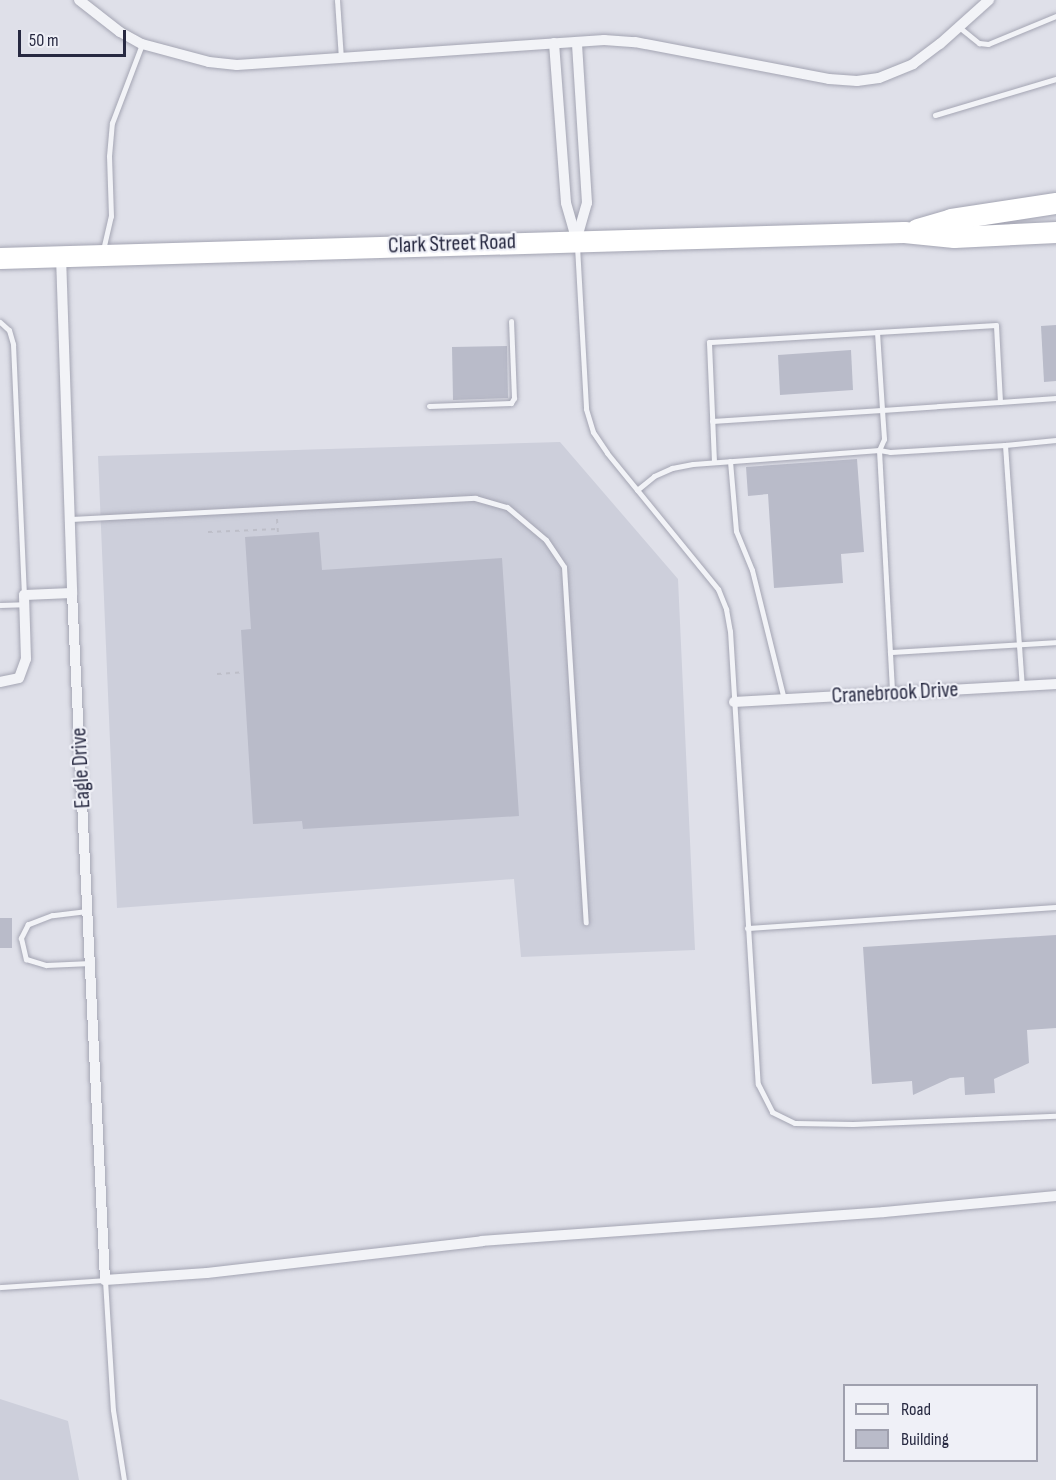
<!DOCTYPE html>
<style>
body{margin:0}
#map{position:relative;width:1056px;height:1480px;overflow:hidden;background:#dfe0e9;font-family:"Sofia Sans Condensed",sans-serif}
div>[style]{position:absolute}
.built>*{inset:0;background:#cdcfdb}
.building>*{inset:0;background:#b9bbc9}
.path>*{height:2px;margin-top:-1px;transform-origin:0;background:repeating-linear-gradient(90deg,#bdbec8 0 4.5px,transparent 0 9px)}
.roads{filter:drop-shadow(0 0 2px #a4a5b3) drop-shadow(0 0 2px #a4a5b3)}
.lane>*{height:5px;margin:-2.5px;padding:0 2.5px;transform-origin:2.5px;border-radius:2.5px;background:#f2f3f7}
.street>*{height:10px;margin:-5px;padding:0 5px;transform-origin:5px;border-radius:5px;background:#f2f3f7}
.highway>*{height:21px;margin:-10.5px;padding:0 10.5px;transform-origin:10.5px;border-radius:10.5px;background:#fff}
span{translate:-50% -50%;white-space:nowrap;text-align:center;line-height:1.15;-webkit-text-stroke:4.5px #eff0f7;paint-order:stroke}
.street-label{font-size:22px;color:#272941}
.legend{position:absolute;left:843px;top:1384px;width:195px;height:78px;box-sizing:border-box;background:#eff0f7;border:2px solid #9fa0ae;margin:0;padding:8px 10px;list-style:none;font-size:18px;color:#272941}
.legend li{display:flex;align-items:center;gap:12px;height:30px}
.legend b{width:30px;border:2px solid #9fa0ae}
.scale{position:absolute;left:18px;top:30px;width:108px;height:27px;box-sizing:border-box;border:3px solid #272941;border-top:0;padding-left:8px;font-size:18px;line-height:21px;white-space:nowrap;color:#272941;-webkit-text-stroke:4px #eff0f7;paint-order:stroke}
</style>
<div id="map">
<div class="built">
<i style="clip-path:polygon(560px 442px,678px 579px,695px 950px,521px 957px,514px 879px,117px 908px,98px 456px)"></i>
<i style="clip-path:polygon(0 1399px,68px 1421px,79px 1480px,0 1480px)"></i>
</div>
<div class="building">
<i style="clip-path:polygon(1056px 325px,1056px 381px,1044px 382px,1041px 326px)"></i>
<i style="clip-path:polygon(507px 346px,508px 398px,453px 400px,452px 347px)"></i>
<i style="clip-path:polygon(851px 350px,853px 390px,780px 395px,778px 355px)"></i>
<i style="clip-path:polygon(857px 459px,864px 552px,841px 554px,843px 583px,774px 588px,768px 494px,748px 496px,746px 467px)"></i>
<i style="clip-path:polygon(319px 532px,322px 570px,502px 558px,519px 816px,303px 829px,302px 821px,253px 824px,241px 630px,251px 629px,245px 537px)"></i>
<i style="clip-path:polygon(0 918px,12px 918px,12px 948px,0 948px)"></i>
<i style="clip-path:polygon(1056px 935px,1056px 1028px,1027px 1030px,1029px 1063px,994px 1079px,995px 1093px,965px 1095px,964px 1077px,950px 1078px,913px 1095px,912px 1081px,872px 1084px,863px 947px)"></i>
</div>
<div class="path">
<i style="left:277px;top:519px;width:15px;rotate:86deg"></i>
<i style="left:208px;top:532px;width:70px;rotate:-2.5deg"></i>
<i style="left:217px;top:674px;width:26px;rotate:-4deg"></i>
</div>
<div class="roads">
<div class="lane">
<i style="left:337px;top:0;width:58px;rotate:86.1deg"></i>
<i style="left:959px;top:27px;width:26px;rotate:39deg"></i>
<i style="left:979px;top:43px;width:9px;rotate:6deg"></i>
<i style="left:988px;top:44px;width:74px;rotate:-22.4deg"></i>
<i style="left:935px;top:115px;width:126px;rotate:-16.6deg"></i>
<i style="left:577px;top:246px;width:163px;rotate:86.8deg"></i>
<i style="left:586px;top:409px;width:24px;rotate:73deg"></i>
<i style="left:593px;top:432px;width:25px;rotate:56deg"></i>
<i style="left:607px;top:453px;width:176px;rotate:50.8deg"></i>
<i style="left:718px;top:589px;width:22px;rotate:68deg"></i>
<i style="left:726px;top:609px;width:22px;rotate:80deg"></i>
<i style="left:730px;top:631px;width:454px;rotate:86.5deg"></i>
<i style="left:758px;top:1084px;width:31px;rotate:63deg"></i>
<i style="left:772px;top:1112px;width:25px;rotate:26deg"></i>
<i style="left:795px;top:1123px;width:58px;rotate:1deg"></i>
<i style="left:853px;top:1124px;width:203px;rotate:-2.3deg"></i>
<i style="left:103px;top:250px;width:35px;rotate:-77deg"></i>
<i style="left:111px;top:216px;width:60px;rotate:-91.9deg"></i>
<i style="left:109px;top:156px;width:33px;rotate:-85deg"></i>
<i style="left:112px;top:123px;width:85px;rotate:-69.2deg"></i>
<i style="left:0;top:322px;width:12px;rotate:42deg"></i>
<i style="left:9px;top:330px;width:15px;rotate:74deg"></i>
<i style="left:13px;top:344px;width:251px;rotate:87.5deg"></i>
<i style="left:1000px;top:402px;width:56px;rotate:-4.1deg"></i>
<i style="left:429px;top:406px;width:82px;rotate:-2.1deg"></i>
<i style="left:511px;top:403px;width:6px;rotate:-59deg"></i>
<i style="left:514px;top:398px;width:77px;rotate:-92.2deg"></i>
<i style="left:712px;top:421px;width:170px;rotate:-3.7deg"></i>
<i style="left:882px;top:410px;width:118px;rotate:-3.9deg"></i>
<i style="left:1000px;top:402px;width:77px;rotate:-93deg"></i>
<i style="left:996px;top:325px;width:119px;rotate:176.6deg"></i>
<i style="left:877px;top:332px;width:78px;rotate:86.3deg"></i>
<i style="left:882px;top:410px;width:29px;rotate:86deg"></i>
<i style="left:884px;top:439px;width:12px;rotate:114deg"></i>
<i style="left:879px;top:450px;width:243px;rotate:86.9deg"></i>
<i style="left:1005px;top:445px;width:51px;rotate:-5.6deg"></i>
<i style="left:730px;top:461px;width:70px;rotate:85.1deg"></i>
<i style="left:736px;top:531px;width:42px;rotate:67.7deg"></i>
<i style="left:752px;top:570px;width:133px;rotate:76.1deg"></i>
<i style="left:714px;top:462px;width:120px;rotate:-92.4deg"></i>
<i style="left:709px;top:342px;width:168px;rotate:-3.4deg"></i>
<i style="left:637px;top:490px;width:22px;rotate:-39deg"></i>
<i style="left:654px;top:476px;width:20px;rotate:-24deg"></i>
<i style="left:672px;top:468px;width:21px;rotate:-11deg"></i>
<i style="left:693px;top:464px;width:187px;rotate:-4.3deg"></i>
<i style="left:879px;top:450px;width:11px;rotate:10deg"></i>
<i style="left:890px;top:452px;width:115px;rotate:-3.5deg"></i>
<i style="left:1005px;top:445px;width:242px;rotate:86deg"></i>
<i style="left:71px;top:519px;width:405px;rotate:-3deg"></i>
<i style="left:475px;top:498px;width:33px;rotate:16deg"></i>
<i style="left:507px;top:507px;width:51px;rotate:40.2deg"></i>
<i style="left:546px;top:540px;width:32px;rotate:56deg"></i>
<i style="left:564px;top:567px;width:356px;rotate:86.5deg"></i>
<i style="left:0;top:605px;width:24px;rotate:-2deg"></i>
<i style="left:890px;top:652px;width:166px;rotate:-3.4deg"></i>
<i style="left:87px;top:911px;width:35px;rotate:173deg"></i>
<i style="left:52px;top:915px;width:26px;rotate:159deg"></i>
<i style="left:28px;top:924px;width:16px;rotate:117deg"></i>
<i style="left:21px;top:938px;width:22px;rotate:77deg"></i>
<i style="left:26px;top:959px;width:21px;rotate:17deg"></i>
<i style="left:46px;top:965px;width:45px;rotate:-2.5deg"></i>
<i style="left:747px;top:928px;width:310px;rotate:-3.9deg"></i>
<i style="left:0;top:1287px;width:105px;rotate:-3.8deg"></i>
<i style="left:105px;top:1280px;width:130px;rotate:86.5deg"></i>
<i style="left:113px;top:1410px;width:71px;rotate:81.1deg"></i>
</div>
<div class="street">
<i style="left:79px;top:0;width:52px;rotate:38deg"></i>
<i style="left:120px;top:32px;width:25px;rotate:29deg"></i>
<i style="left:142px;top:44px;width:69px;rotate:15deg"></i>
<i style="left:209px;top:62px;width:28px;rotate:6deg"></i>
<i style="left:237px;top:65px;width:368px;rotate:-3.9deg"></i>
<i style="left:604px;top:40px;width:31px;rotate:4deg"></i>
<i style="left:635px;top:42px;width:197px;rotate:10.8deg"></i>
<i style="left:829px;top:79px;width:28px;rotate:4deg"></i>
<i style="left:857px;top:81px;width:22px;rotate:-8deg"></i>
<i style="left:879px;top:78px;width:37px;rotate:-22deg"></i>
<i style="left:913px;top:64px;width:34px;rotate:-37deg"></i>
<i style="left:940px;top:44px;width:66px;rotate:-41.9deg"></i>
<i style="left:554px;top:43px;width:160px;rotate:85.7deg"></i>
<i style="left:566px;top:203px;width:37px;rotate:74deg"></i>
<i style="left:576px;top:241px;width:40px;rotate:-74deg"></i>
<i style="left:587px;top:203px;width:161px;rotate:-93.6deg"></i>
<i style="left:61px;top:256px;width:337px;rotate:88.1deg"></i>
<i style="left:72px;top:593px;width:688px;rotate:87.25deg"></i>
<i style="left:105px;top:1280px;width:102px;rotate:-3.9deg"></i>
<i style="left:207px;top:1273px;width:277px;rotate:-6.6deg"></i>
<i style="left:482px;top:1241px;width:403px;rotate:-4.1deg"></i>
<i style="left:884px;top:1212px;width:173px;rotate:-5.3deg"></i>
<i style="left:0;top:682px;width:19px;rotate:-12deg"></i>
<i style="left:19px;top:678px;width:20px;rotate:-70deg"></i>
<i style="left:26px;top:659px;width:64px;rotate:-91.8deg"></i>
<i style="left:24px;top:595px;width:48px;rotate:-2.4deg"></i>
<i style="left:734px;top:702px;width:323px;rotate:-3.2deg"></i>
</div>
<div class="highway">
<i style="left:917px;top:229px;width:35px;rotate:-16deg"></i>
<i style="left:951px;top:219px;width:106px;rotate:-8.7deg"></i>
<i style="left:0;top:258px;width:904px;rotate:-1.65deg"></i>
<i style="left:904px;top:232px;width:50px;rotate:5.7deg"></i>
<i style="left:954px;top:237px;width:102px;rotate:-2.8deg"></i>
</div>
</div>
<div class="street-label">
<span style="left:452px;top:244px;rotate:-2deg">Clark Street Road</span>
<span style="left:895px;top:693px;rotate:-3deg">Cranebrook Drive</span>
<span style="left:81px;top:768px;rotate:-93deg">Eagle Drive</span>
</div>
<ul class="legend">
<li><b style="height:8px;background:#f2f3f7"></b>Road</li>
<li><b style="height:16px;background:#b9bbc9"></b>Building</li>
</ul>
<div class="scale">50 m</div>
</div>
